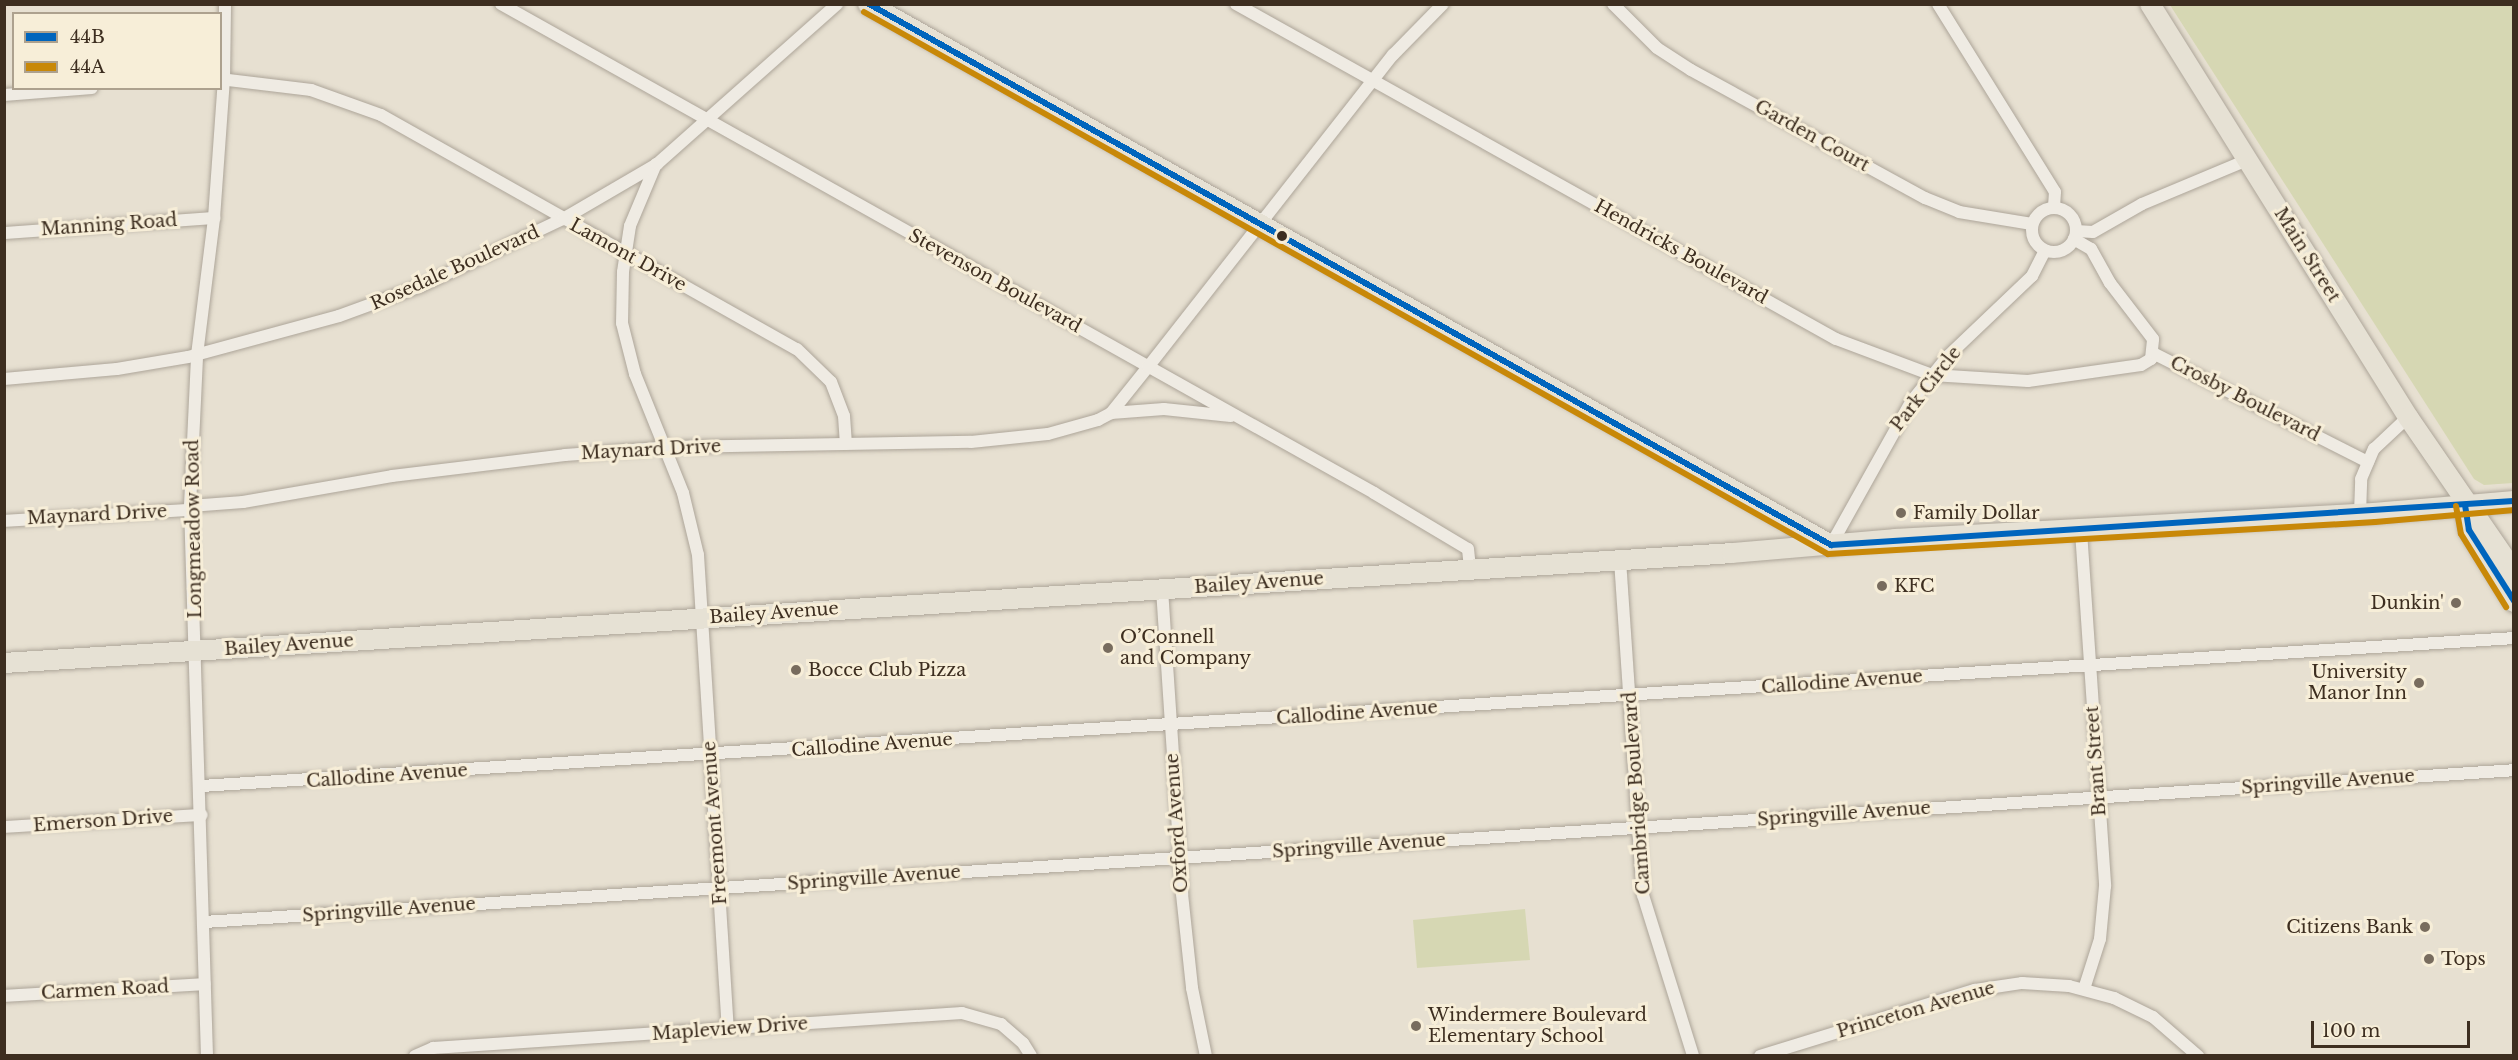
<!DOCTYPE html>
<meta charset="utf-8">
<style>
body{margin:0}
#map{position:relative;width:2518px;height:1060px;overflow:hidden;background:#e7e0d1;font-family:"Libre Baskerville",serif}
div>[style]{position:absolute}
.green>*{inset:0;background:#d6d7b3}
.roads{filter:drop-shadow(0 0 2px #ada599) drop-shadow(0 0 2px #ada599)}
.minor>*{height:12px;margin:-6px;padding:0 6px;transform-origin:6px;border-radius:6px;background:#efebe3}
.minor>.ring{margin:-6px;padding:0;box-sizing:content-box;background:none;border:12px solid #efebe3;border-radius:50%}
.primary>*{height:20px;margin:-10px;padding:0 10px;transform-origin:10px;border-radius:10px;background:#e6e1d4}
.bus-1>*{height:6px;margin:-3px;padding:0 3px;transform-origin:3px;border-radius:3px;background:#0065bd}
.bus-2>*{height:6px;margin:-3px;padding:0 3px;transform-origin:3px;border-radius:3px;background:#c88808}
.dots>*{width:16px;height:16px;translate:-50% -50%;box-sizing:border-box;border:3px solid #f7eed8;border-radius:50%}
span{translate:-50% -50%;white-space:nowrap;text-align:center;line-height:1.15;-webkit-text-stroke:6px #f7eed8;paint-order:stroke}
.street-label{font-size:18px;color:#3d2e20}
.poi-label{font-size:18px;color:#3d2e20}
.left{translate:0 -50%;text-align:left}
.right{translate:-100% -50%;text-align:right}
.frame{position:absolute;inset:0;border:6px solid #3d2e20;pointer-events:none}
.legend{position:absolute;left:12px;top:12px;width:210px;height:78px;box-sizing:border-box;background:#f7eed8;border:2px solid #ada18e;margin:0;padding:8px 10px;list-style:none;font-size:18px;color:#3d2e20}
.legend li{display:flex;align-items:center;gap:12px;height:30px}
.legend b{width:30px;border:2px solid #ada18e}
.scale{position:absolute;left:2311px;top:1021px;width:159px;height:27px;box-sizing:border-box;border:3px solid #3d2e20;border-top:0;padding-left:8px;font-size:18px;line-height:21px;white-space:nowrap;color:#3d2e20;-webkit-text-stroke:4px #f7eed8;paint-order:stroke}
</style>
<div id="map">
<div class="green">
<i style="clip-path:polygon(2170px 5px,2513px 5px,2513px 483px,2484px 485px,2474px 479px)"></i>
<i style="clip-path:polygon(1525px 909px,1530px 960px,1417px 968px,1413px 920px)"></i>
</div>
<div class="roads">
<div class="minor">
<i style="left:501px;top:4px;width:1001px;rotate:29.25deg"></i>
<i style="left:1374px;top:493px;width:109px;rotate:30.8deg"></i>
<i style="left:1468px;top:549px;width:20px;rotate:84deg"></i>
<i style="left:1236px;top:4px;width:687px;rotate:29.18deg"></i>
<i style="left:1836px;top:339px;width:103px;rotate:20.6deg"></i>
<i style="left:1932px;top:375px;width:96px;rotate:3.6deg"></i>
<i style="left:2028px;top:381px;width:114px;rotate:-8.1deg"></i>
<i style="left:2141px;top:365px;width:12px;rotate:-31deg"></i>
<i style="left:2151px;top:359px;width:20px;rotate:-84deg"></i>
<i style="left:2153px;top:339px;width:71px;rotate:-127.5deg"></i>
<i style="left:2110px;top:283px;width:39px;rotate:-119deg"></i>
<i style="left:2091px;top:249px;width:20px;rotate:-150deg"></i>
<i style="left:1613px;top:4px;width:62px;rotate:45deg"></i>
<i style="left:1657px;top:48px;width:40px;rotate:32.9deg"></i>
<i style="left:1691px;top:70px;width:267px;rotate:28.7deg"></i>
<i style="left:1925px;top:198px;width:37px;rotate:22deg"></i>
<i style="left:1959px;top:212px;width:74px;rotate:9.3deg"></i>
<i style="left:1938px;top:4px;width:221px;rotate:58.1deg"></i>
<i style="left:2055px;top:192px;width:16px;rotate:94deg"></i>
<i style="left:220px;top:79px;width:92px;rotate:6.9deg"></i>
<i style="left:311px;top:90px;width:74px;rotate:19.7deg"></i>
<i style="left:381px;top:115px;width:477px;rotate:29.4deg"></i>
<i style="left:797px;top:349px;width:47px;rotate:44.1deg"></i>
<i style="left:831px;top:382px;width:36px;rotate:69deg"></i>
<i style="left:844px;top:416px;width:28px;rotate:86deg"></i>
<i style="left:4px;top:95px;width:88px;rotate:-4.5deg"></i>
<i style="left:656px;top:164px;width:67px;rotate:112.8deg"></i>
<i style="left:630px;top:226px;width:47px;rotate:98.7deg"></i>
<i style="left:623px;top:272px;width:51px;rotate:91.1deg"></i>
<i style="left:622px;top:323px;width:53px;rotate:75.7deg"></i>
<i style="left:635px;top:374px;width:128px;rotate:68deg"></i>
<i style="left:683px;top:493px;width:64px;rotate:76.4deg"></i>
<i style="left:698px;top:555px;width:474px;rotate:86.4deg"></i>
<i class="ring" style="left:2032px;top:208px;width:32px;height:32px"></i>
<i style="left:2076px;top:231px;width:17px;rotate:3deg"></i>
<i style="left:2093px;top:232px;width:56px;rotate:-29.7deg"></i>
<i style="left:2142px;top:204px;width:114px;rotate:-22.7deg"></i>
<i style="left:4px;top:233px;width:211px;rotate:-4.1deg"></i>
<i style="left:2153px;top:353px;width:241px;rotate:26.9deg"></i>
<i style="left:4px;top:379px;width:113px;rotate:-5.1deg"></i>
<i style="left:117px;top:369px;width:72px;rotate:-9.6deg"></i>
<i style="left:188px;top:357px;width:156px;rotate:-15.2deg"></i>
<i style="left:339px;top:316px;width:87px;rotate:-20.1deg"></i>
<i style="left:421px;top:286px;width:157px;rotate:-25.3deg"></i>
<i style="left:563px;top:219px;width:109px;rotate:-30.3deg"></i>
<i style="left:657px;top:164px;width:241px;rotate:-41.6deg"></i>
<i style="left:1111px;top:413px;width:53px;rotate:-4.3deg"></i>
<i style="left:1164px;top:409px;width:67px;rotate:6deg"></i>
<i style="left:190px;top:506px;width:53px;rotate:-4.3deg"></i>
<i style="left:243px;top:502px;width:151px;rotate:-9.9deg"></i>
<i style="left:392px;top:476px;width:174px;rotate:-6.9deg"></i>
<i style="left:565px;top:455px;width:109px;rotate:-4.2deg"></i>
<i style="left:674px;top:447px;width:297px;rotate:-1deg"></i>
<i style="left:971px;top:442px;width:77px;rotate:-5.9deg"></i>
<i style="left:1048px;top:434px;width:52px;rotate:-15.6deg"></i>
<i style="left:1098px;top:420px;width:15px;rotate:-28deg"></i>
<i style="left:1111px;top:413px;width:59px;rotate:-51.2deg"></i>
<i style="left:1148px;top:367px;width:397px;rotate:-51.9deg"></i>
<i style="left:1393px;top:55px;width:71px;rotate:-45.6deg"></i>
<i style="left:2360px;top:514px;width:35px;rotate:-88deg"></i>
<i style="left:2361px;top:479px;width:33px;rotate:-67deg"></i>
<i style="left:2374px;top:449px;width:47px;rotate:-43.3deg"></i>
<i style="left:4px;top:521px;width:186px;rotate:-3.4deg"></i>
<i style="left:2081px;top:531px;width:356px;rotate:86.1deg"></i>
<i style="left:2105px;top:886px;width:53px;rotate:95.4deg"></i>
<i style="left:2100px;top:939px;width:52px;rotate:107.7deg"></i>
<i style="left:1831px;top:545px;width:164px;rotate:-60.8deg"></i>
<i style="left:1911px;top:402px;width:59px;rotate:-51.2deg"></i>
<i style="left:1948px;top:356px;width:116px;rotate:-43.6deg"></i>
<i style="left:2032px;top:276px;width:28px;rotate:-63deg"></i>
<i style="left:1620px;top:560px;width:336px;rotate:86.1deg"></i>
<i style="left:1643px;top:895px;width:169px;rotate:72.7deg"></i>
<i style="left:1162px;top:589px;width:306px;rotate:86.2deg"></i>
<i style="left:1182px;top:894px;width:95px;rotate:83.9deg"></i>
<i style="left:1192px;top:988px;width:69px;rotate:78.4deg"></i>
<i style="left:201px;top:786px;width:2318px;rotate:-3.66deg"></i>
<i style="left:4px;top:827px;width:198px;rotate:-3.5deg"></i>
<i style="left:204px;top:922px;width:2315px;rotate:-3.76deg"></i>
<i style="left:4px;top:996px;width:201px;rotate:-3.4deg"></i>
<i style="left:207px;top:1056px;width:550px;rotate:-91.77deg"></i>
<i style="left:190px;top:506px;width:151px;rotate:-87.3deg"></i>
<i style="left:197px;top:355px;width:138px;rotate:-82.9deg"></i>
<i style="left:214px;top:218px;width:139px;rotate:-85.9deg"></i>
<i style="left:224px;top:79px;width:75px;rotate:-89.2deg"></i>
<i style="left:415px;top:1056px;width:20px;rotate:-24deg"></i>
<i style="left:433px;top:1048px;width:530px;rotate:-3.79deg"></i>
<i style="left:962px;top:1013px;width:41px;rotate:15.8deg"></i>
<i style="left:1001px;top:1024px;width:29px;rotate:41deg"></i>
<i style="left:1023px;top:1043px;width:15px;rotate:58deg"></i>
<i style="left:1760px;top:1056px;width:225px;rotate:-17.1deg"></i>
<i style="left:1975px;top:990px;width:48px;rotate:-8.5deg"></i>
<i style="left:2022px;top:983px;width:47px;rotate:3.7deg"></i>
<i style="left:2069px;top:986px;width:47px;rotate:14.9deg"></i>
<i style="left:2114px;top:998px;width:43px;rotate:26deg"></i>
<i style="left:2153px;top:1017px;width:60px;rotate:40.9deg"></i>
</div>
<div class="primary">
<i style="left:868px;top:4px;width:1105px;rotate:29.33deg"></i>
<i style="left:2150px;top:4px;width:487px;rotate:58deg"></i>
<i style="left:2408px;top:417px;width:187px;rotate:55.5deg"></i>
<i style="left:2465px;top:505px;width:25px;rotate:81deg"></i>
<i style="left:2469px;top:530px;width:85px;rotate:58deg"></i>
<i style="left:4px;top:663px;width:1731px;rotate:-3.64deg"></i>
<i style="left:1732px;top:553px;width:164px;rotate:-4.9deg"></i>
<i style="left:1895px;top:539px;width:480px;rotate:-3.1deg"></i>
<i style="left:2374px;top:513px;width:141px;rotate:-4.9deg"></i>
</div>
</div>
<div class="bus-1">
<i style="left:869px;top:4px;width:1104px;rotate:29.35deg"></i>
<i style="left:1831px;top:545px;width:684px;rotate:-3.69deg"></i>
<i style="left:2465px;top:505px;width:25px;rotate:81deg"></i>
<i style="left:2469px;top:530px;width:84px;rotate:57.6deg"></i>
</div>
<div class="bus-2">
<i style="left:864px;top:12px;width:1106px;rotate:29.35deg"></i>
<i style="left:1828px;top:554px;width:548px;rotate:-3.35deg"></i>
<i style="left:2375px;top:522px;width:140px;rotate:-4.9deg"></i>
<i style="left:2456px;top:506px;width:28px;rotate:80deg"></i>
<i style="left:2461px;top:534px;width:86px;rotate:58.3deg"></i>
</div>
<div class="dots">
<i style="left:1282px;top:236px;background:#3d2e20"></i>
<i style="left:1901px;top:513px;background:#786c5e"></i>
<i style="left:1882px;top:586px;background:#786c5e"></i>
<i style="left:2456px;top:603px;background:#786c5e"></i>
<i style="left:1108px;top:648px;background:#786c5e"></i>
<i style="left:796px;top:670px;background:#786c5e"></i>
<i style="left:2419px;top:683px;background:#786c5e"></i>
<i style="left:2425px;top:927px;background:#786c5e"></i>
<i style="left:2429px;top:959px;background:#786c5e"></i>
<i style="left:1416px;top:1026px;background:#786c5e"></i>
</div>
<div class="street-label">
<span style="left:1812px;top:136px;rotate:29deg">Garden Court</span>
<span style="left:109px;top:225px;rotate:-4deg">Manning Road</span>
<span style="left:1681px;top:252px;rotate:29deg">Hendricks Boulevard</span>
<span style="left:628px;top:255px;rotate:29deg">Lamont Drive</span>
<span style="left:2307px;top:255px;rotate:58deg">Main Street</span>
<span style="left:455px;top:268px;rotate:-24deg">Rosedale Boulevard</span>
<span style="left:995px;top:281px;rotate:29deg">Stevenson Boulevard</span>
<span style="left:1926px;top:389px;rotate:-52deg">Park Circle</span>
<span style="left:2245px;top:399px;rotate:27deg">Crosby Boulevard</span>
<span style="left:651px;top:450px;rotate:-3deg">Maynard Drive</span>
<span style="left:97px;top:515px;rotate:-3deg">Maynard Drive</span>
<span style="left:194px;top:529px;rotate:-91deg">Longmeadow Road</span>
<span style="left:1259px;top:583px;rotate:-4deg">Bailey Avenue</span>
<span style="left:774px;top:613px;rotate:-4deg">Bailey Avenue</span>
<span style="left:289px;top:645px;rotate:-4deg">Bailey Avenue</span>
<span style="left:1842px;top:682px;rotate:-4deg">Callodine Avenue</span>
<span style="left:1357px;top:713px;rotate:-4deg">Callodine Avenue</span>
<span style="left:872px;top:745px;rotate:-4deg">Callodine Avenue</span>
<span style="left:2096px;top:761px;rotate:-94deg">Brant Street</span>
<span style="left:387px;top:776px;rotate:-4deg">Callodine Avenue</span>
<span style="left:2328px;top:782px;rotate:-4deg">Springville Avenue</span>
<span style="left:1637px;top:793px;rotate:-94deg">Cambridge Boulevard</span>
<span style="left:1844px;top:814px;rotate:-4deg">Springville Avenue</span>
<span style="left:103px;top:821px;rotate:-4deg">Emerson Drive</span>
<span style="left:715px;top:823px;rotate:-94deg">Freemont Avenue</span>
<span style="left:1177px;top:823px;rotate:-94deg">Oxford Avenue</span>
<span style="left:1359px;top:846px;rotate:-4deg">Springville Avenue</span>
<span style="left:874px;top:878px;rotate:-4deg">Springville Avenue</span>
<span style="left:389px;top:910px;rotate:-4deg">Springville Avenue</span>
<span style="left:105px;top:990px;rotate:-3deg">Carmen Road</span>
<span style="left:1916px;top:1010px;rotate:-16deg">Princeton Avenue</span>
<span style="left:730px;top:1029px;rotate:-4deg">Mapleview Drive</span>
</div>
<div class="poi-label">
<span class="left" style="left:1913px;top:513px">Family Dollar</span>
<span class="left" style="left:1894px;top:586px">KFC</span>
<span class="right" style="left:2444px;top:603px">Dunkin'</span>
<span class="left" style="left:1120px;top:648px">O’Connell<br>and Company</span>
<span class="left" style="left:808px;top:670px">Bocce Club Pizza</span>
<span class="right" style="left:2407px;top:683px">University<br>Manor Inn</span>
<span class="right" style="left:2413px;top:927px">Citizens Bank</span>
<span class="left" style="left:2441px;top:959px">Tops</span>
<span class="left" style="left:1428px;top:1026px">Windermere Boulevard<br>Elementary School</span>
</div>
<div class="frame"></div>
<ul class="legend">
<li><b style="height:8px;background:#0065bd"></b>44B</li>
<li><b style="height:8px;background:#c88808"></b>44A</li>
</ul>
<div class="scale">100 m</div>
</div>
